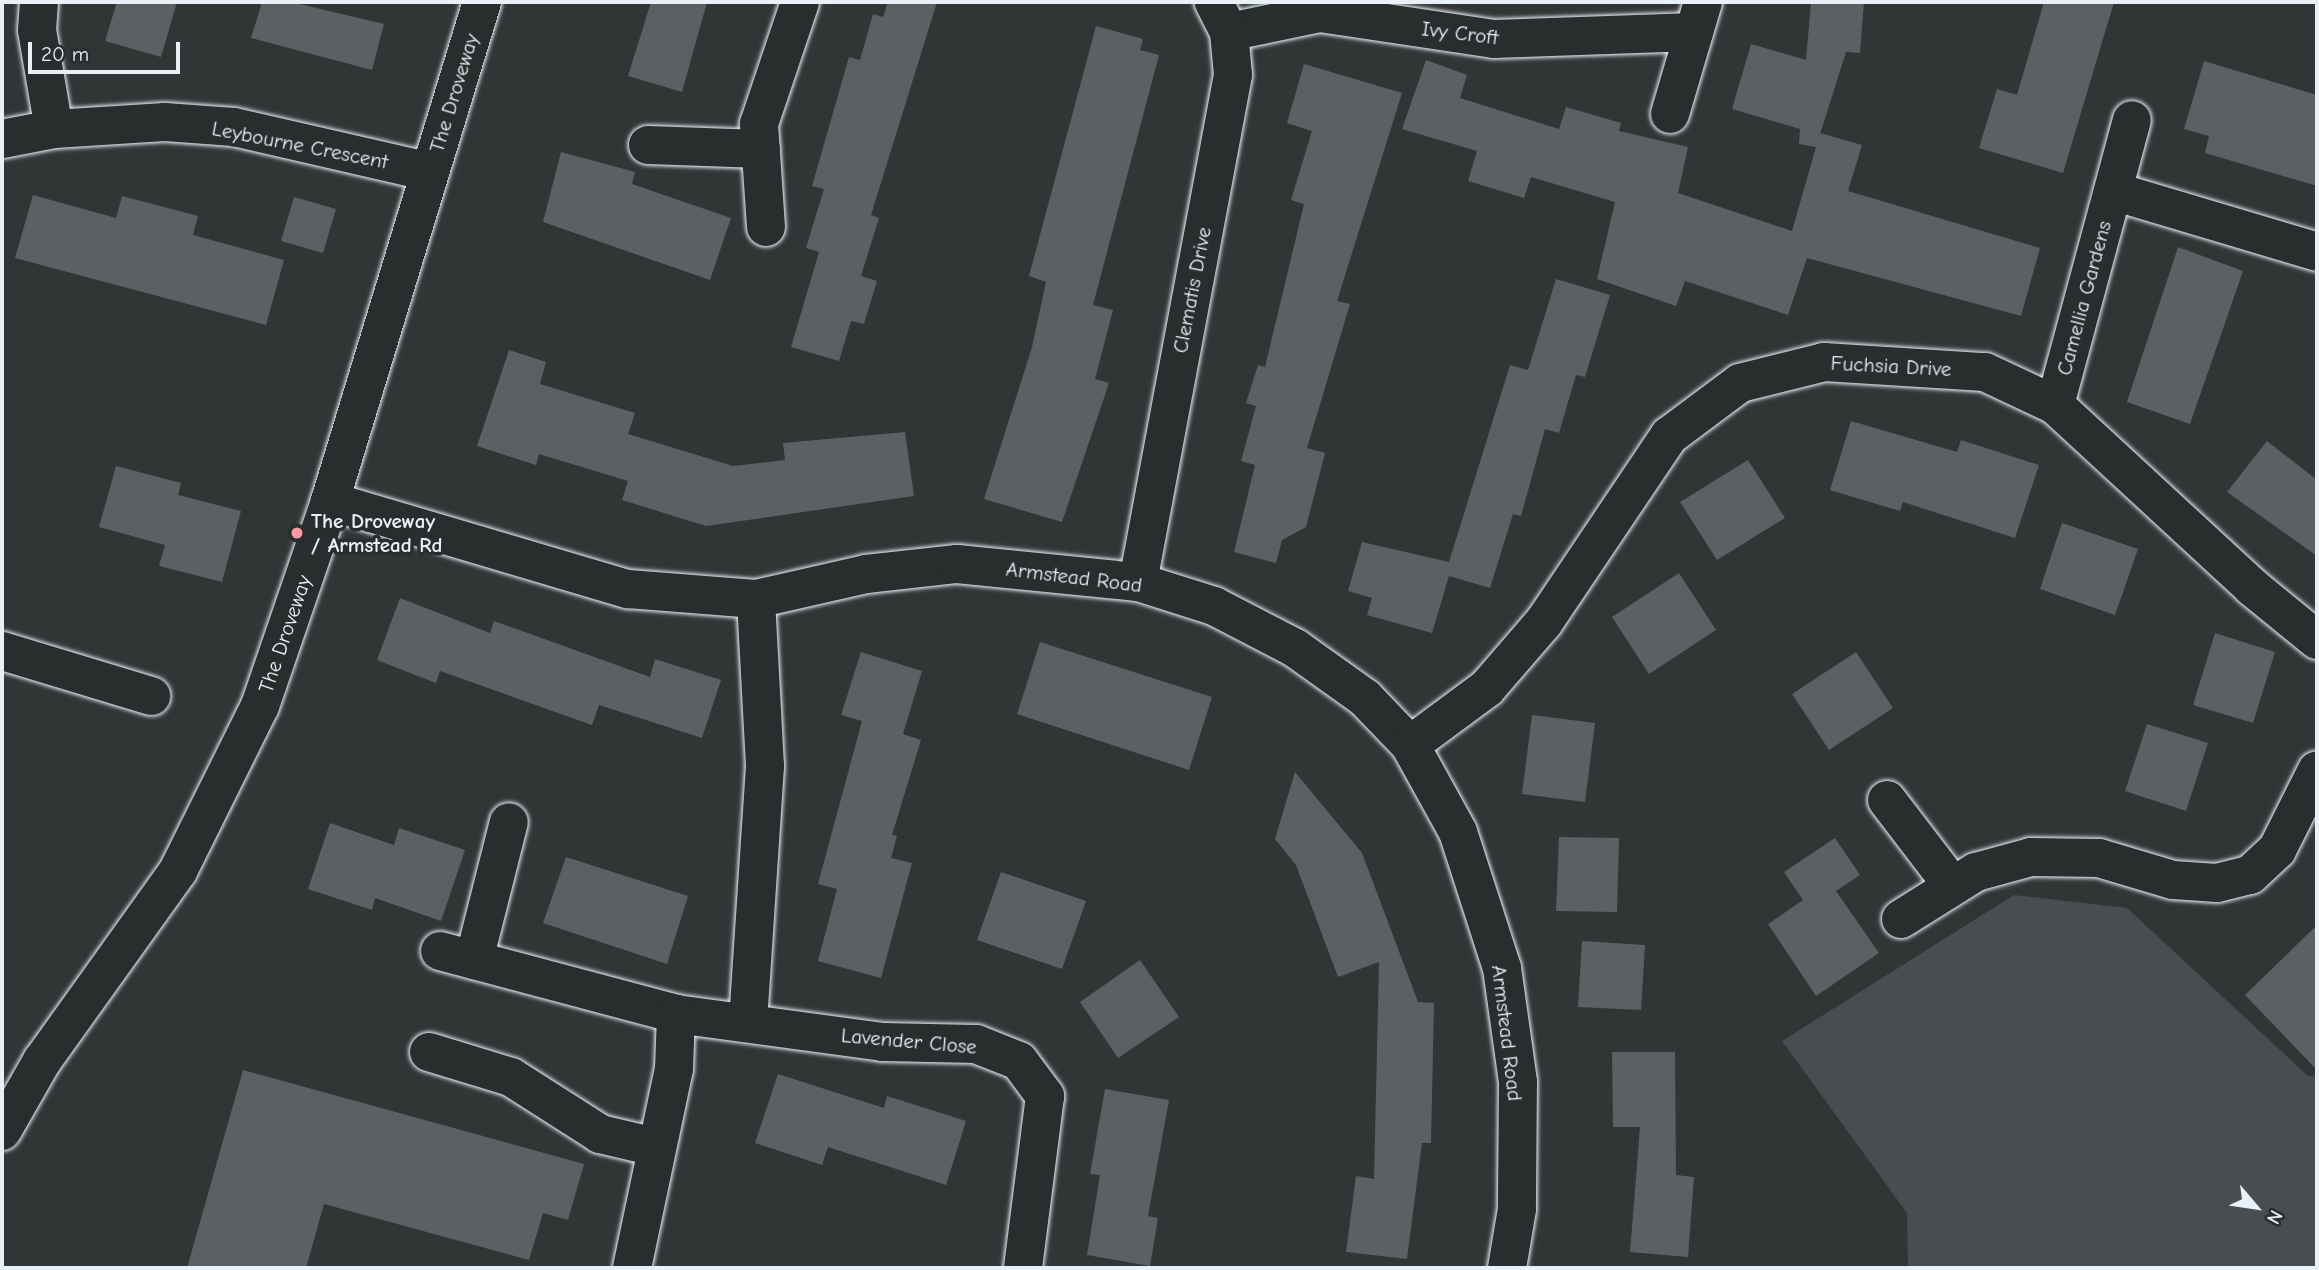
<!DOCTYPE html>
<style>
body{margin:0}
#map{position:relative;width:2319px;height:1270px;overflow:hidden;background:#323536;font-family:"Comic Neue",sans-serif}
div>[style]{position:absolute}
.green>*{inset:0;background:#494d4f}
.building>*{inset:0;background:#5c6063}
.roads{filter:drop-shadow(0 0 2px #e8f1f8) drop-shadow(0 0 2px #e8f1f8)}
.street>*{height:38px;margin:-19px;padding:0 19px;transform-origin:19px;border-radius:19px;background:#2a2d2e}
.secondary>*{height:38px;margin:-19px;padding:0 19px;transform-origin:19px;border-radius:19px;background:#2a2d2e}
.dots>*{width:19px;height:19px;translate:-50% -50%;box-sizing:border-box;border:4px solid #2a2d2e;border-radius:50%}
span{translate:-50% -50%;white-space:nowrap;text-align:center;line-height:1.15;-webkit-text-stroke:7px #2a2d2e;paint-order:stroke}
.street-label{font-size:21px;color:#e8f1f8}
.poi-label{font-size:21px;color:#e8f1f8;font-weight:700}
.left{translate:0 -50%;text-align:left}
.frame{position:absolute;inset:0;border:4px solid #e8f1f8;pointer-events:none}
.north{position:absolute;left:2221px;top:1172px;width:70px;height:70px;-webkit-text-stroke:5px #2a2d2e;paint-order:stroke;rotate:119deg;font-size:19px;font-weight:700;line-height:28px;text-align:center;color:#e8f1f8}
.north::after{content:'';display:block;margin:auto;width:24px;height:32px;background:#e8f1f8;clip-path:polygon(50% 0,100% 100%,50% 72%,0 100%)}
.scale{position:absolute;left:28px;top:42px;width:152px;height:32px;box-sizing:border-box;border:4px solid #e8f1f8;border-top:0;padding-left:9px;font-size:21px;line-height:24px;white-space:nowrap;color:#e8f1f8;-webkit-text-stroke:5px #2a2d2e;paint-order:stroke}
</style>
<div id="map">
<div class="green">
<i style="clip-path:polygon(2014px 895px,2127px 908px,2308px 1076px,2317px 1075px,2317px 1268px,1908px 1268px,1907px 1213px,1782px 1041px)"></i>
</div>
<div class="building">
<i style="clip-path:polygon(117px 2px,177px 2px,161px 57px,105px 41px)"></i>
<i style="clip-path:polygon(262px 2px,291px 2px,384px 24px,372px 70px,251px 38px)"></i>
<i style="clip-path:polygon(651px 2px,707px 2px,682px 92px,628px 76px)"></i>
<i style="clip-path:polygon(888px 2px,937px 2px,871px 215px,879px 218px,861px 276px,877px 281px,864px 324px,851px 321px,839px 361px,791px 347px,819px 252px,806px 248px,824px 189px,812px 186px,849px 57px,860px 60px,873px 14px,883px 17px)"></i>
<i style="clip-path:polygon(1811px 2px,1864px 2px,1860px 53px,1846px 52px,1816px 147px,1799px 144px,1800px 129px,1732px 109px,1751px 44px,1806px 60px)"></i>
<i style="clip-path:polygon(2044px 2px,2114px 2px,2063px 173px,1979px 148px,1997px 89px,2017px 95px)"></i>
<i style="clip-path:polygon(1096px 26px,1143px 39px,1140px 50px,1159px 55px,1093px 305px,1113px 310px,1095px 379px,1109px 383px,1062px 522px,984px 499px,1032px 347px,1046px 282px,1029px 276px)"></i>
<i style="clip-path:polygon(1426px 60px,1467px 75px,1460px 98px,1559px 129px,1566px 107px,1621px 123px,1619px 131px,1688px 147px,1678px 193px,1792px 231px,1820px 133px,1862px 145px,1848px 191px,2040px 248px,2021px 316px,1807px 258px,1788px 315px,1685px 281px,1676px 306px,1597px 279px,1615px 202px,1531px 177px,1524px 198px,1468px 181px,1477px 151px,1402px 129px)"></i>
<i style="clip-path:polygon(2204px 61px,2317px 95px,2317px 186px,2205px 153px,2209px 136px,2184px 129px)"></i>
<i style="clip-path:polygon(1304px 64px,1402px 93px,1337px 301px,1350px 304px,1307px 448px,1325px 453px,1306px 527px,1282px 540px,1276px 563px,1234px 552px,1255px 465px,1241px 461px,1256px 406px,1246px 403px,1258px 365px,1265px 367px,1304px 204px,1291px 200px,1312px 131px,1287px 123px)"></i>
<i style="clip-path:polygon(561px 152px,635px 172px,632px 184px,731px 218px,710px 280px,543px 222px)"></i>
<i style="clip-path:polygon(33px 195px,116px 218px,122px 196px,198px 216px,193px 235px,284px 260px,266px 325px,15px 258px)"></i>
<i style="clip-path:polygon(294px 197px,336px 209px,323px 253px,281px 241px)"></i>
<i style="clip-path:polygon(2178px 247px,2243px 271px,2190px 424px,2127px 402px)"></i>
<i style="clip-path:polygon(1556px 279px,1610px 295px,1585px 377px,1576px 375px,1559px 433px,1545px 429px,1521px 516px,1513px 514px,1490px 588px,1449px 576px,1432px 633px,1367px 615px,1372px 598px,1348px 591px,1362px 542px,1449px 562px,1510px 365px,1528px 370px)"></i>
<i style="clip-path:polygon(509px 350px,546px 362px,540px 384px,635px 413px,628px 434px,733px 466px,785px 460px,783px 443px,905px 432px,914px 496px,706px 526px,622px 500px,628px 481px,539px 454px,536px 465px,477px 446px)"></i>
<i style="clip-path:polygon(1851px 421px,1957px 452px,1961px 440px,2039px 465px,2015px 538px,1903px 502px,1900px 511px,1830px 490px)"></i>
<i style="clip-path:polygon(2267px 441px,2317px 480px,2317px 556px,2227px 492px)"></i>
<i style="clip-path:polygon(1748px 460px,1785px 518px,1717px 560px,1680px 502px)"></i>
<i style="clip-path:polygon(116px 466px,181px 483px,178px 495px,241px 511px,222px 582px,159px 566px,165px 545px,99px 527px)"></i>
<i style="clip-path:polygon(2062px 523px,2138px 549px,2115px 615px,2040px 589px)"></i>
<i style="clip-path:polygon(1679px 573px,1716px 630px,1649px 674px,1612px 617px)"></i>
<i style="clip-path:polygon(400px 598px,490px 633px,494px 621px,650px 677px,655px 659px,721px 680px,702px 738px,599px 705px,592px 725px,440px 671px,436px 683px,377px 660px)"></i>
<i style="clip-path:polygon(2215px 633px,2275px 652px,2253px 723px,2193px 705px)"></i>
<i style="clip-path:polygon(1040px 642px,1212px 697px,1189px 770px,1017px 714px)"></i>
<i style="clip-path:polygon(861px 652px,922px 671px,903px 734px,921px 740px,892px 835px,897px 836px,891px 858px,912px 863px,881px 978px,818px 961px,837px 889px,818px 884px,862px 721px,841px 715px)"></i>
<i style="clip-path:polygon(1856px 652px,1893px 708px,1829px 750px,1792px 694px)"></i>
<i style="clip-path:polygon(1532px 715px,1595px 723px,1585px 802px,1522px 794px)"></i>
<i style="clip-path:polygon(2147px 724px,2208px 743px,2186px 811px,2125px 791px)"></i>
<i style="clip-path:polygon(1295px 772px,1362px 853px,1418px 1002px,1434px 1003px,1431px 1143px,1422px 1143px,1407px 1259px,1346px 1252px,1356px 1176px,1374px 1179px,1379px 962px,1338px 977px,1296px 865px,1275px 839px)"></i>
<i style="clip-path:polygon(330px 823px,394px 845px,399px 828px,465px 850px,441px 921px,375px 898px,372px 910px,308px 889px)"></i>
<i style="clip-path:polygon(1559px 837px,1619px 838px,1617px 912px,1556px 911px)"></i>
<i style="clip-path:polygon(1835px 838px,1860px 875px,1836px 891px,1879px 953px,1816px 996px,1768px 924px,1803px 900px,1784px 872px)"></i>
<i style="clip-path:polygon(566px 857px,688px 896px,667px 964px,543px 923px)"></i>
<i style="clip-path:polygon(1001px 872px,1086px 901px,1062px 969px,977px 940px)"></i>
<i style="clip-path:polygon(2317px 925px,2317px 1070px,2245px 995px)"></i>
<i style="clip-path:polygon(1582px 941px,1645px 945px,1641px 1010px,1578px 1007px)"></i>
<i style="clip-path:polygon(1140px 960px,1179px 1017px,1118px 1058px,1080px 1002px)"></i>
<i style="clip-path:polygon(1612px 1052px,1675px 1052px,1676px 1175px,1694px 1177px,1688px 1257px,1630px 1252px,1640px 1127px,1613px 1127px)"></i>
<i style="clip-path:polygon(243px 1070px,584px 1164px,568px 1220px,543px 1213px,529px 1260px,324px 1204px,306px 1268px,187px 1268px)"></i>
<i style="clip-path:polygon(778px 1074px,884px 1108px,887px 1096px,966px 1121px,946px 1185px,828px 1147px,822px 1165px,755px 1143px)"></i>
<i style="clip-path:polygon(1105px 1089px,1169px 1100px,1148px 1216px,1158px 1218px,1150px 1266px,1087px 1255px,1100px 1175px,1090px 1174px)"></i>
</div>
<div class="roads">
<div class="street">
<i style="left:39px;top:2px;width:28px;rotate:94deg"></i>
<i style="left:37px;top:30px;width:100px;rotate:80.3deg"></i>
<i style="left:1229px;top:32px;width:93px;rotate:-11.8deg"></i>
<i style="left:1320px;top:13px;width:176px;rotate:8.5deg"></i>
<i style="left:1494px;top:39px;width:200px;rotate:-2deg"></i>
<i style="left:1670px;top:114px;width:117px;rotate:-73.6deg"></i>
<i style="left:2px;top:139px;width:53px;rotate:-10.9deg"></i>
<i style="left:54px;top:129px;width:111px;rotate:-3.6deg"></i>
<i style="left:165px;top:122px;width:69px;rotate:4.1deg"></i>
<i style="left:234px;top:127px;width:201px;rotate:12.9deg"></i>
<i style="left:648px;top:145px;width:113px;rotate:2deg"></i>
<i style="left:2113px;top:191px;width:213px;rotate:16.6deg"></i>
<i style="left:766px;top:227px;width:103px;rotate:-93.9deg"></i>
<i style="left:759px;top:124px;width:129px;rotate:-71.4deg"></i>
<i style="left:2055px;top:405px;width:295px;rotate:-74.9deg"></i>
<i style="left:330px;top:501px;width:311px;rotate:16.5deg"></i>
<i style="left:628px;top:589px;width:128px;rotate:4.5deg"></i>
<i style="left:756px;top:599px;width:113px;rotate:-12.8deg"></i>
<i style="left:866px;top:574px;width:92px;rotate:-6.3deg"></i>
<i style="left:957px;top:564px;width:182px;rotate:5.7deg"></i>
<i style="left:1138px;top:582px;width:80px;rotate:17.5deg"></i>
<i style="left:1214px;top:606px;width:91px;rotate:27.4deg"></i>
<i style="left:1295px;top:648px;width:86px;rotate:35.5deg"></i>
<i style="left:1365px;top:698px;width:65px;rotate:46.2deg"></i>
<i style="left:1410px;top:745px;width:99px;rotate:61.1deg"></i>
<i style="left:1458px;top:832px;width:143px;rotate:72.1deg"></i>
<i style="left:1502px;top:968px;width:115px;rotate:82deg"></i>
<i style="left:1518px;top:1082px;width:127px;rotate:90.5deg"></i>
<i style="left:1517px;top:1209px;width:60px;rotate:99.6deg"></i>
<i style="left:1138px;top:582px;width:516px;rotate:-79.39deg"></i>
<i style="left:1233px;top:75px;width:43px;rotate:-95.3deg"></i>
<i style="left:1229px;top:32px;width:34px;rotate:-117deg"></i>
<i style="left:2px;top:651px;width:156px;rotate:16.8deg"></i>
<i style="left:1410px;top:745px;width:96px;rotate:-36.5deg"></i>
<i style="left:1487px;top:688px;width:87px;rotate:-49.2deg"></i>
<i style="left:1544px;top:622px;width:224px;rotate:-56.1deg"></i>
<i style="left:1669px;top:436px;width:89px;rotate:-36.7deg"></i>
<i style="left:1740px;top:383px;width:87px;rotate:-14deg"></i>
<i style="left:1824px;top:362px;width:161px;rotate:3.6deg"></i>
<i style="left:1985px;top:372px;width:77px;rotate:25.2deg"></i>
<i style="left:2055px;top:405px;width:268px;rotate:42.7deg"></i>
<i style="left:2252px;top:587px;width:84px;rotate:39.2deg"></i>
<i style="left:1887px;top:800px;width:107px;rotate:52.6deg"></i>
<i style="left:1901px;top:919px;width:89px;rotate:-32.1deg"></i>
<i style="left:1976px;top:872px;width:57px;rotate:-15.3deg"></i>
<i style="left:2031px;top:857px;width:68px;rotate:0.8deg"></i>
<i style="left:2099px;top:858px;width:77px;rotate:16.6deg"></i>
<i style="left:2173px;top:880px;width:44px;rotate:3.9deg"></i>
<i style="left:2217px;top:883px;width:34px;rotate:-14deg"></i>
<i style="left:2250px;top:875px;width:37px;rotate:-43deg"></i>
<i style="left:2277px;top:850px;width:89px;rotate:-63.4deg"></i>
<i style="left:440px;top:951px;width:244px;rotate:14.9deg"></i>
<i style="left:676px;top:1014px;width:209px;rotate:7.7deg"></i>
<i style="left:883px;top:1042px;width:93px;rotate:1.2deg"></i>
<i style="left:976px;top:1044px;width:46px;rotate:21.6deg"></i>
<i style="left:1019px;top:1061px;width:44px;rotate:53.4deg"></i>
<i style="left:1045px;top:1096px;width:173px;rotate:97.3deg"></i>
<i style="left:474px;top:960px;width:142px;rotate:-75.8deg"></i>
<i style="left:748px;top:1022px;width:257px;rotate:-86.2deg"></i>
<i style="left:765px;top:766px;width:167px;rotate:-93.1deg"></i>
<i style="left:429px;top:1052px;width:86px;rotate:17deg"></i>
<i style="left:511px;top:1077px;width:106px;rotate:32.6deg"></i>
<i style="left:600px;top:1134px;width:57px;rotate:13.3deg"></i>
<i style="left:632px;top:1268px;width:203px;rotate:-78.1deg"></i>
<i style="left:674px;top:1069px;width:55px;rotate:-87.9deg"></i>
</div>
<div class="secondary">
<i style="left:2px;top:1131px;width:81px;rotate:-60.3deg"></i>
<i style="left:42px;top:1061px;width:234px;rotate:-54.4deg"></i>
<i style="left:178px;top:871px;width:184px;rotate:-63.6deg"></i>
<i style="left:260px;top:706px;width:217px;rotate:-71.1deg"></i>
<i style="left:330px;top:501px;width:522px;rotate:-73.06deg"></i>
</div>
</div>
<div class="dots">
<i style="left:297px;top:533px;background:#ff9aa2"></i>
</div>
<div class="street-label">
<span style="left:1460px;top:33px;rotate:7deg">Ivy Croft</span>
<span style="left:454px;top:93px;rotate:-73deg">The Droveway</span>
<span style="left:300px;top:145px;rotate:11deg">Leybourne Crescent</span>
<span style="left:1192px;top:290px;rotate:-79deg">Clematis Drive</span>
<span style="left:2084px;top:298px;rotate:-75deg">Camellia Gardens</span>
<span style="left:1891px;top:366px;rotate:3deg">Fuchsia Drive</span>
<span style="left:1074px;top:577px;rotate:7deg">Armstead Road</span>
<span style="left:285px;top:634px;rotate:-71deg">The Droveway</span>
<span style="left:1507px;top:1033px;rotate:83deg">Armstead Road</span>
<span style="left:909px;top:1041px;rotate:5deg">Lavender Close</span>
</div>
<div class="poi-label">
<span class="left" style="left:311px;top:533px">The Droveway<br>/ Armstead Rd</span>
</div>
<div class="frame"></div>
<div class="north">N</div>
<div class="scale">20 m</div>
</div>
